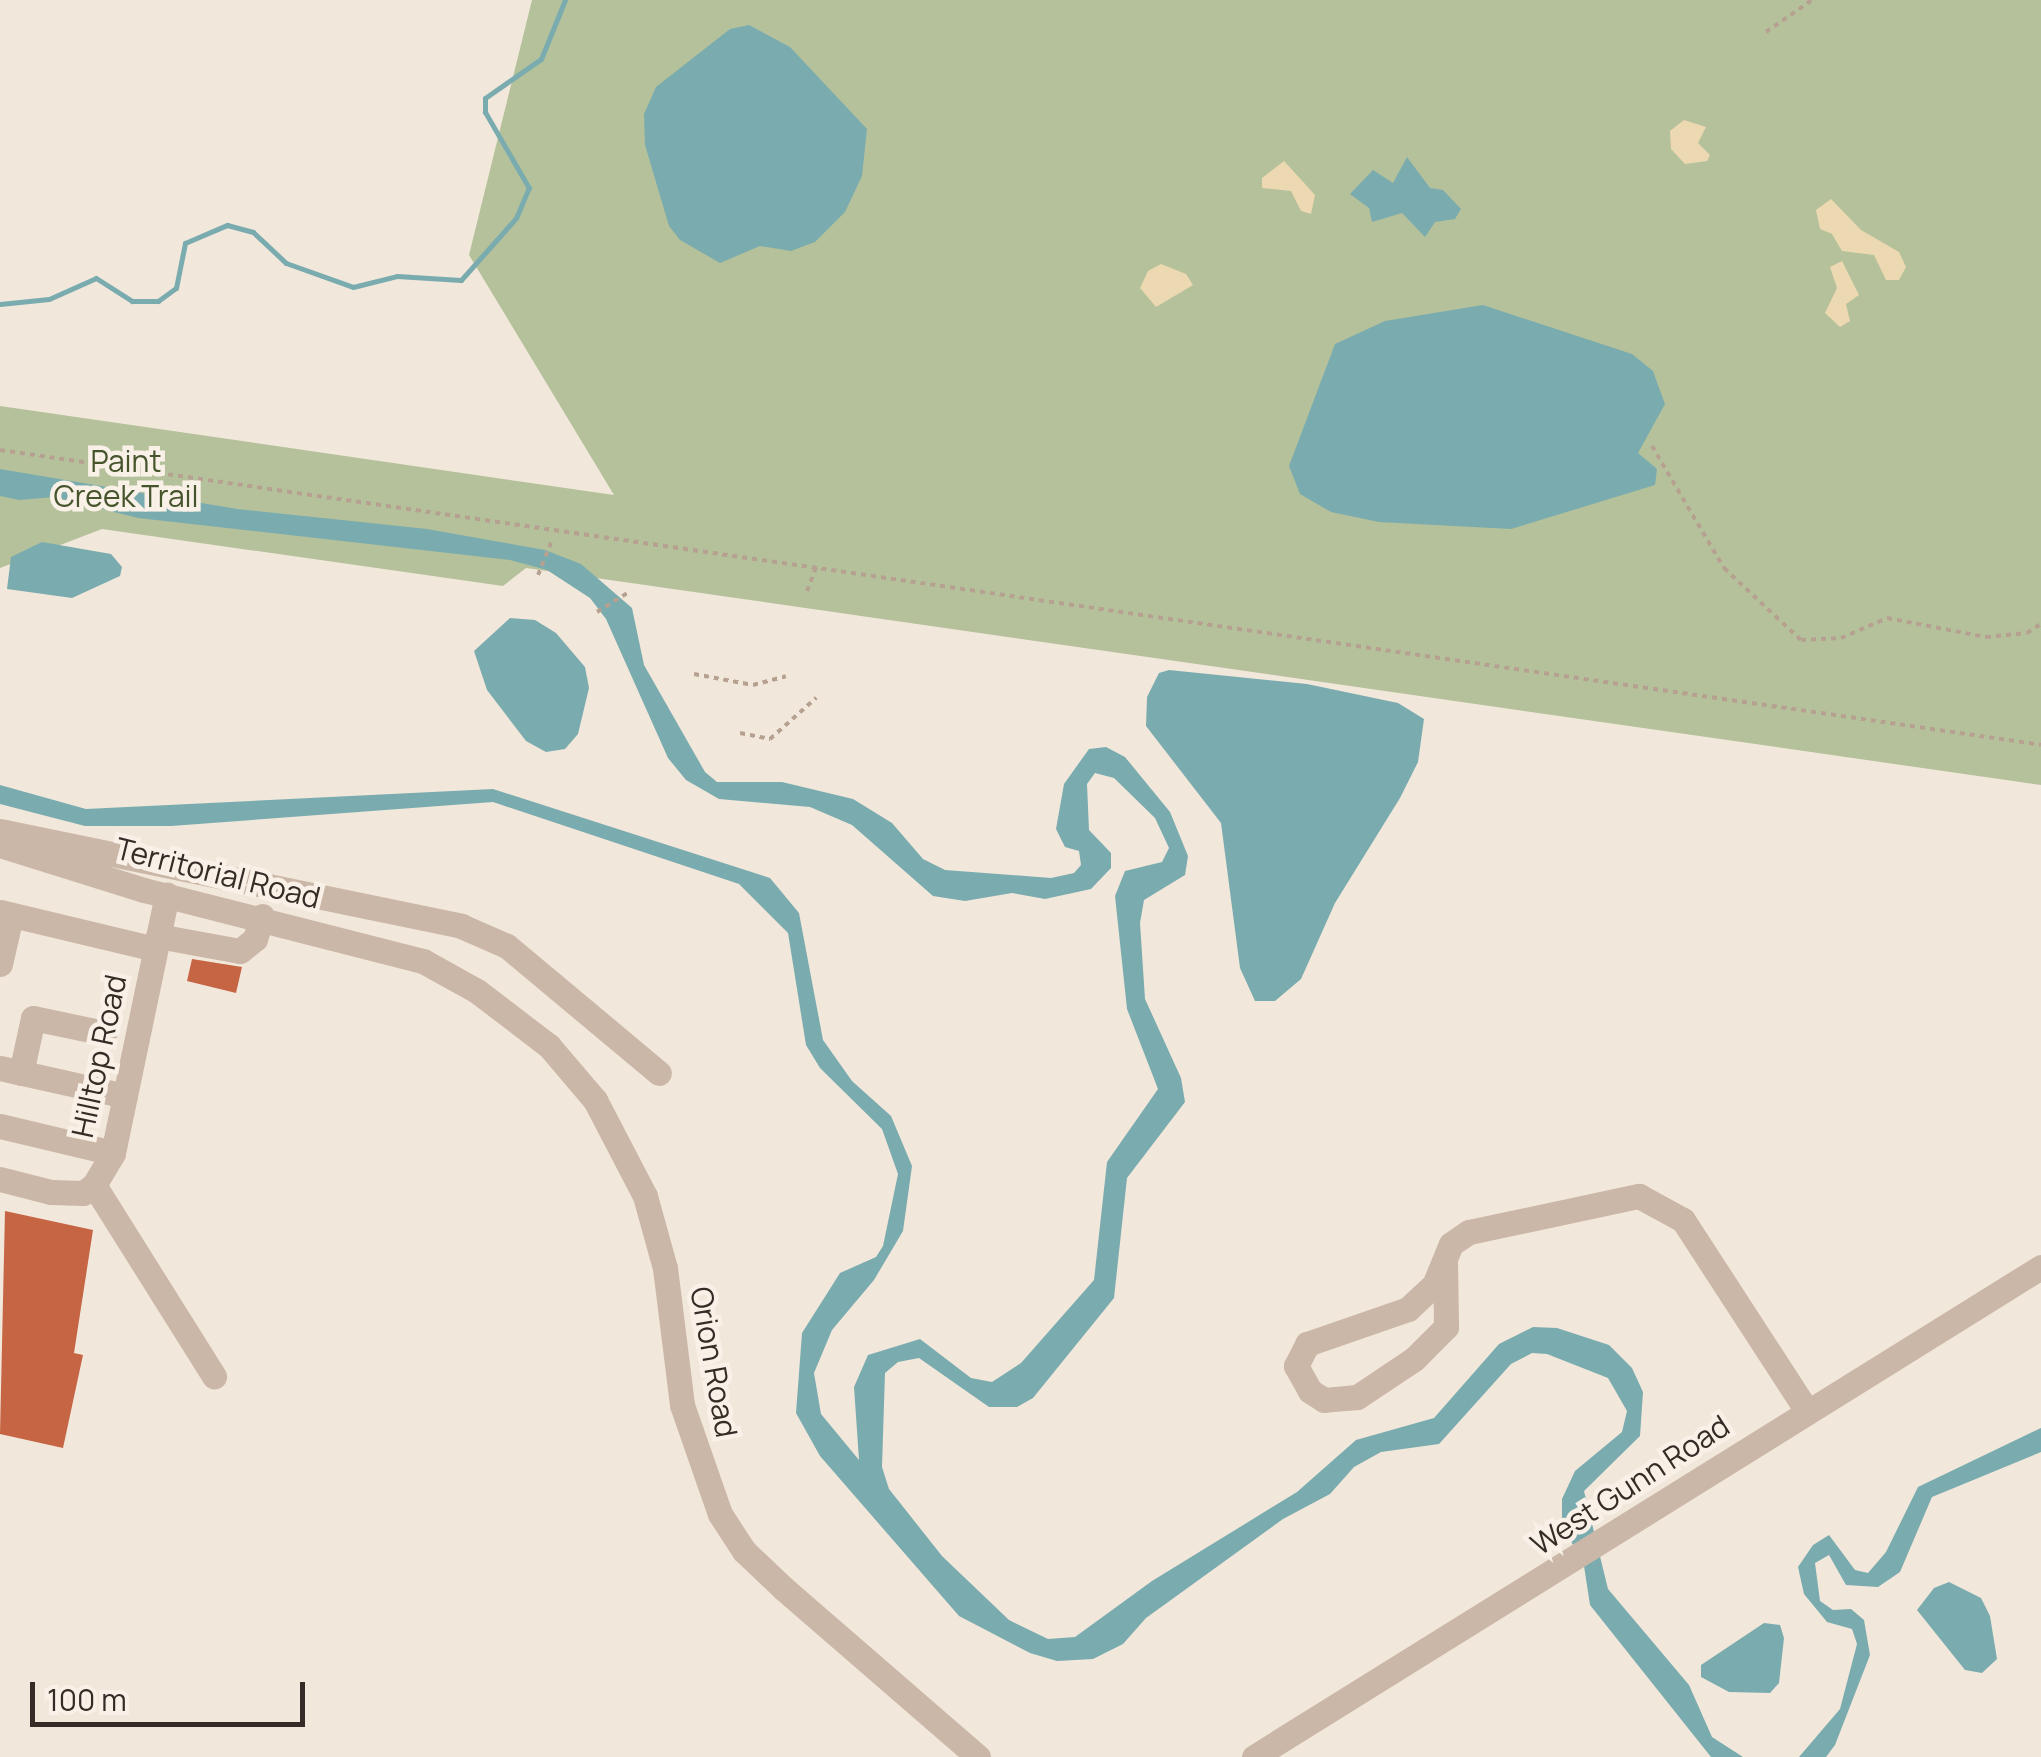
<!DOCTYPE html>
<style>
body{margin:0}
#map{position:relative;width:2041px;height:1757px;overflow:hidden;background:#f2e7db;font-family:Manrope,sans-serif}
div>[style]{position:absolute}
.green>*{inset:0;background:#b4c19b}
.sand>*{inset:0;background:#edd9b1}
.water>*{inset:0;background:#7aacaf}
.stream>*{height:5px;margin:-2.5px;padding:0 2.5px;transform-origin:2.5px;border-radius:2.5px;background:#7aacaf}
.building>*{inset:0;background:#c66544}
.path>*{height:4px;margin-top:-2px;transform-origin:0;background:repeating-linear-gradient(90deg,#b6a191 0 5px,transparent 0 10px)}
.minor>*{height:25px;margin:-12.5px;padding:0 12.5px;transform-origin:12.5px;border-radius:12.5px;background:#cab7a7}
span{translate:-50% -50%;white-space:nowrap;text-align:center;line-height:1.15;-webkit-text-stroke:9px #f9f1e7;paint-order:stroke}
.park-label{font-size:30px;color:#45542b}
.street-label{font-size:30px;color:#362c27}
.scale{position:absolute;left:30px;top:1682px;width:275px;height:45px;box-sizing:border-box;border:5px solid #362c27;border-top:0;padding-left:12px;font-size:30px;line-height:35px;white-space:nowrap;color:#362c27;-webkit-text-stroke:8px #f9f1e7;paint-order:stroke}
</style>
<div id="map">
<div class="green">
<i style="clip-path:polygon(532px 0,2041px 0,2041px 785px,526px 568px,503px 586px,102px 529px,0 568px,0 406px,614px 495px,469px 255px)"></i>
</div>
<div class="sand">
<i style="clip-path:polygon(1684px 120px,1706px 127px,1698px 143px,1710px 155px,1707px 161px,1685px 164px,1671px 149px,1670px 131px)"></i>
<i style="clip-path:polygon(1284px 161px,1315px 195px,1311px 214px,1301px 211px,1291px 191px,1262px 188px,1262px 178px)"></i>
<i style="clip-path:polygon(1831px 199px,1861px 230px,1899px 252px,1906px 267px,1899px 280px,1886px 280px,1874px 255px,1842px 251px,1832px 234px,1820px 229px,1816px 210px)"></i>
<i style="clip-path:polygon(1842px 261px,1859px 295px,1846px 304px,1850px 321px,1840px 327px,1825px 313px,1837px 288px,1830px 267px)"></i>
<i style="clip-path:polygon(1161px 264px,1186px 274px,1193px 285px,1156px 307px,1140px 288px,1148px 271px)"></i>
</div>
<div class="water">
<i style="clip-path:polygon(749px 25px,790px 47px,867px 129px,862px 176px,845px 212px,815px 242px,791px 251px,760px 246px,720px 263px,680px 240px,669px 226px,645px 145px,644px 114px,656px 87px,730px 29px)"></i>
<i style="clip-path:polygon(1407px 157px,1430px 188px,1443px 190px,1461px 209px,1455px 219px,1435px 222px,1425px 237px,1402px 213px,1372px 222px,1369px 208px,1350px 194px,1373px 170px,1393px 183px)"></i>
<i style="clip-path:polygon(1483px 305px,1632px 354px,1653px 371px,1665px 404px,1638px 453px,1657px 469px,1655px 485px,1511px 529px,1379px 522px,1331px 512px,1300px 494px,1289px 466px,1335px 344px,1385px 321px)"></i>
<i style="clip-path:polygon(0 469px,237px 509px,427px 529px,545px 550px,581px 564px,632px 608px,644px 665px,705px 772px,717px 782px,782px 782px,853px 799px,892px 823px,923px 859px,945px 870px,1051px 878px,1074px 873px,1081px 865px,1079px 851px,1065px 847px,1056px 829px,1064px 784px,1089px 749px,1106px 747px,1125px 757px,1170px 812px,1188px 856px,1185px 875px,1144px 900px,1140px 923px,1145px 999px,1181px 1078px,1185px 1102px,1127px 1178px,1114px 1298px,1033px 1398px,1017px 1407px,989px 1407px,919px 1358px,898px 1362px,885px 1373px,882px 1467px,889px 1489px,942px 1556px,1009px 1620px,1048px 1639px,1075px 1637px,1152px 1581px,1297px 1492px,1356px 1440px,1434px 1418px,1499px 1344px,1533px 1327px,1557px 1328px,1609px 1345px,1632px 1368px,1643px 1392px,1640px 1436px,1584px 1491px,1608px 1589px,1689px 1685px,1712px 1737px,1743px 1757px,1711px 1757px,1590px 1605px,1584px 1566px,1562px 1524px,1562px 1499px,1575px 1471px,1622px 1432px,1627px 1411px,1608px 1378px,1547px 1354px,1532px 1353px,1511px 1364px,1439px 1444px,1381px 1452px,1354px 1467px,1330px 1494px,1283px 1519px,1146px 1618px,1123px 1644px,1093px 1659px,1057px 1661px,1030px 1653px,959px 1616px,820px 1456px,796px 1413px,802px 1333px,840px 1273px,876px 1257px,883px 1246px,898px 1174px,882px 1129px,820px 1068px,806px 1045px,788px 933px,739px 884px,493px 802px,171px 826px,85px 826px,0 804px,0 785px,86px 809px,493px 789px,770px 878px,799px 913px,823px 1040px,852px 1081px,891px 1116px,912px 1166px,903px 1231px,874px 1280px,832px 1330px,814px 1373px,821px 1414px,859px 1460px,854px 1387px,868px 1355px,920px 1339px,971px 1378px,992px 1382px,1021px 1363px,1094px 1280px,1107px 1162px,1158px 1089px,1127px 1009px,1115px 896px,1125px 871px,1162px 862px,1169px 848px,1155px 818px,1114px 778px,1095px 773px,1087px 784px,1089px 830px,1111px 853px,1111px 868px,1091px 889px,1045px 899px,1012px 893px,965px 901px,933px 896px,852px 825px,810px 807px,719px 799px,686px 780px,668px 758px,606px 619px,590px 598px,547px 570px,510px 560px,138px 518px,54px 497px,19px 500px,0 496px)"></i>
<i style="clip-path:polygon(42px 542px,111px 554px,122px 567px,120px 576px,72px 598px,7px 589px,11px 557px)"></i>
<i style="clip-path:polygon(510px 618px,535px 620px,556px 633px,585px 667px,589px 688px,578px 734px,565px 749px,546px 752px,526px 741px,487px 690px,474px 651px)"></i>
<i style="clip-path:polygon(1169px 670px,1307px 684px,1398px 703px,1424px 719px,1418px 762px,1400px 798px,1335px 903px,1301px 979px,1275px 1001px,1255px 1001px,1240px 968px,1221px 823px,1146px 726px,1147px 697px,1159px 673px)"></i>
<i style="clip-path:polygon(2041px 1428px,2041px 1452px,1932px 1497px,1900px 1572px,1878px 1587px,1846px 1585px,1829px 1555px,1815px 1563px,1820px 1601px,1833px 1610px,1851px 1609px,1864px 1620px,1870px 1655px,1835px 1745px,1826px 1757px,1799px 1757px,1840px 1709px,1857px 1644px,1852px 1629px,1827px 1622px,1804px 1594px,1798px 1567px,1813px 1545px,1829px 1535px,1855px 1570px,1868px 1573px,1886px 1552px,1918px 1487px)"></i>
<i style="clip-path:polygon(1949px 1582px,1981px 1598px,1990px 1616px,1997px 1659px,1982px 1673px,1965px 1670px,1917px 1610px,1934px 1588px)"></i>
<i style="clip-path:polygon(1764px 1623px,1780px 1625px,1784px 1638px,1779px 1683px,1770px 1693px,1729px 1692px,1701px 1677px,1701px 1665px)"></i>
</div>
<div class="stream">
<i style="left:0;top:304px;width:49px;rotate:-5.8deg"></i>
<i style="left:49px;top:299px;width:51px;rotate:-24.1deg"></i>
<i style="left:96px;top:278px;width:43px;rotate:32.6deg"></i>
<i style="left:132px;top:301px;width:26px"></i>
<i style="left:158px;top:301px;width:22px;rotate:-36deg"></i>
<i style="left:176px;top:288px;width:46px;rotate:-78.7deg"></i>
<i style="left:185px;top:243px;width:46px;rotate:-23.2deg"></i>
<i style="left:227px;top:225px;width:27px;rotate:15deg"></i>
<i style="left:253px;top:232px;width:45px;rotate:43.2deg"></i>
<i style="left:286px;top:263px;width:71px;rotate:19.7deg"></i>
<i style="left:353px;top:287px;width:45px;rotate:-14deg"></i>
<i style="left:397px;top:276px;width:64px;rotate:3.6deg"></i>
<i style="left:461px;top:280px;width:83px;rotate:-48.4deg"></i>
<i style="left:516px;top:218px;width:33px;rotate:-67deg"></i>
<i style="left:529px;top:188px;width:88px;rotate:-120.1deg"></i>
<i style="left:485px;top:112px;width:14px;rotate:-90deg"></i>
<i style="left:485px;top:98px;width:68px;rotate:-34.9deg"></i>
<i style="left:541px;top:59px;width:64px;rotate:-67.9deg"></i>
</div>
<div class="building">
<i style="clip-path:polygon(192px 959px,242px 967px,236px 993px,187px 981px)"></i>
<i style="clip-path:polygon(5px 1211px,93px 1230px,74px 1353px,83px 1355px,63px 1448px,0 1434px)"></i>
</div>
<div class="path">
<i style="left:1766px;top:32px;width:56px;rotate:-34.8deg"></i>
<i style="left:1652px;top:446px;width:142px;rotate:59.5deg"></i>
<i style="left:1724px;top:568px;width:105px;rotate:43.1deg"></i>
<i style="left:1801px;top:640px;width:40px;rotate:-2.9deg"></i>
<i style="left:1841px;top:638px;width:50px;rotate:-23.5deg"></i>
<i style="left:1887px;top:618px;width:101px;rotate:10.9deg"></i>
<i style="left:1986px;top:637px;width:41px;rotate:-5.6deg"></i>
<i style="left:2027px;top:633px;width:17px;rotate:-33deg"></i>
<i style="left:0;top:450px;width:2062px;rotate:8.22deg"></i>
<i style="left:538px;top:575px;width:35px;rotate:-68deg"></i>
<i style="left:807px;top:591px;width:26px;rotate:-69deg"></i>
<i style="left:597px;top:612px;width:36px;rotate:-32deg"></i>
<i style="left:694px;top:674px;width:60px;rotate:10.6deg"></i>
<i style="left:753px;top:685px;width:34px;rotate:-15deg"></i>
<i style="left:740px;top:733px;width:31px;rotate:11deg"></i>
<i style="left:770px;top:739px;width:62px;rotate:-41.7deg"></i>
</div>
<div class="minor">
<i style="left:0;top:831px;width:471px;rotate:11.6deg"></i>
<i style="left:461px;top:926px;width:50px;rotate:23.5deg"></i>
<i style="left:507px;top:946px;width:198px;rotate:39.9deg"></i>
<i style="left:0;top:845px;width:151px;rotate:17.4deg"></i>
<i style="left:144px;top:890px;width:288px;rotate:14.3deg"></i>
<i style="left:423px;top:961px;width:62px;rotate:29.1deg"></i>
<i style="left:477px;top:991px;width:91px;rotate:37.4deg"></i>
<i style="left:549px;top:1046px;width:71px;rotate:49.6deg"></i>
<i style="left:595px;top:1100px;width:108px;rotate:62.5deg"></i>
<i style="left:645px;top:1196px;width:75px;rotate:74.5deg"></i>
<i style="left:665px;top:1268px;width:138px;rotate:82.9deg"></i>
<i style="left:682px;top:1405px;width:115px;rotate:70.8deg"></i>
<i style="left:720px;top:1514px;width:44px;rotate:57deg"></i>
<i style="left:744px;top:1551px;width:54px;rotate:43.5deg"></i>
<i style="left:783px;top:1588px;width:258px;rotate:40.9deg"></i>
<i style="left:0;top:912px;width:159px;rotate:13.4deg"></i>
<i style="left:158px;top:936px;width:83px;rotate:10.4deg"></i>
<i style="left:240px;top:951px;width:19px;rotate:-39deg"></i>
<i style="left:255px;top:939px;width:24px;rotate:-73deg"></i>
<i style="left:0;top:964px;width:49px;rotate:-77.1deg"></i>
<i style="left:0;top:1068px;width:128px;rotate:12.6deg"></i>
<i style="left:21px;top:1073px;width:56px;rotate:-77.7deg"></i>
<i style="left:33px;top:1018px;width:73px;rotate:11.9deg"></i>
<i style="left:0;top:1126px;width:116px;rotate:13.4deg"></i>
<i style="left:0;top:1179px;width:53px;rotate:14.3deg"></i>
<i style="left:51px;top:1192px;width:32px;rotate:2deg"></i>
<i style="left:83px;top:1193px;width:14px;rotate:-36deg"></i>
<i style="left:94px;top:1185px;width:37px;rotate:-59deg"></i>
<i style="left:113px;top:1153px;width:264px;rotate:-78.2deg"></i>
<i style="left:94px;top:1185px;width:226px;rotate:57.9deg"></i>
<i style="left:1445px;top:1261px;width:66px;rotate:89.1deg"></i>
<i style="left:1446px;top:1327px;width:45px;rotate:135deg"></i>
<i style="left:1414px;top:1359px;width:69px;rotate:146.3deg"></i>
<i style="left:1357px;top:1397px;width:33px;rotate:175deg"></i>
<i style="left:1324px;top:1400px;width:17px;rotate:-147deg"></i>
<i style="left:1310px;top:1391px;width:29px;rotate:-119deg"></i>
<i style="left:1296px;top:1366px;width:25px;rotate:-63deg"></i>
<i style="left:1307px;top:1344px;width:107px;rotate:-19.1deg"></i>
<i style="left:1408px;top:1309px;width:35px;rotate:-43deg"></i>
<i style="left:1434px;top:1285px;width:44px;rotate:-67.5deg"></i>
<i style="left:1451px;top:1244px;width:22px;rotate:-34deg"></i>
<i style="left:1469px;top:1232px;width:174px;rotate:-12deg"></i>
<i style="left:1639px;top:1196px;width:50px;rotate:28.6deg"></i>
<i style="left:1683px;top:1220px;width:228px;rotate:57deg"></i>
<i style="left:1254px;top:1757px;width:927px;rotate:-31.91deg"></i>
</div>
<div class="park-label">
<span style="left:126px;top:478px">Paint<br>Creek Trail</span>
</div>
<div class="street-label">
<span style="left:218px;top:873px;rotate:14deg">Territorial Road</span>
<span style="left:99px;top:1056px;rotate:-78deg">Hilltop Road</span>
<span style="left:714px;top:1362px;rotate:80deg">Orion Road</span>
<span style="left:1630px;top:1485px;rotate:-33deg">West Gunn Road</span>
</div>
<div class="scale">100 m</div>
</div>
